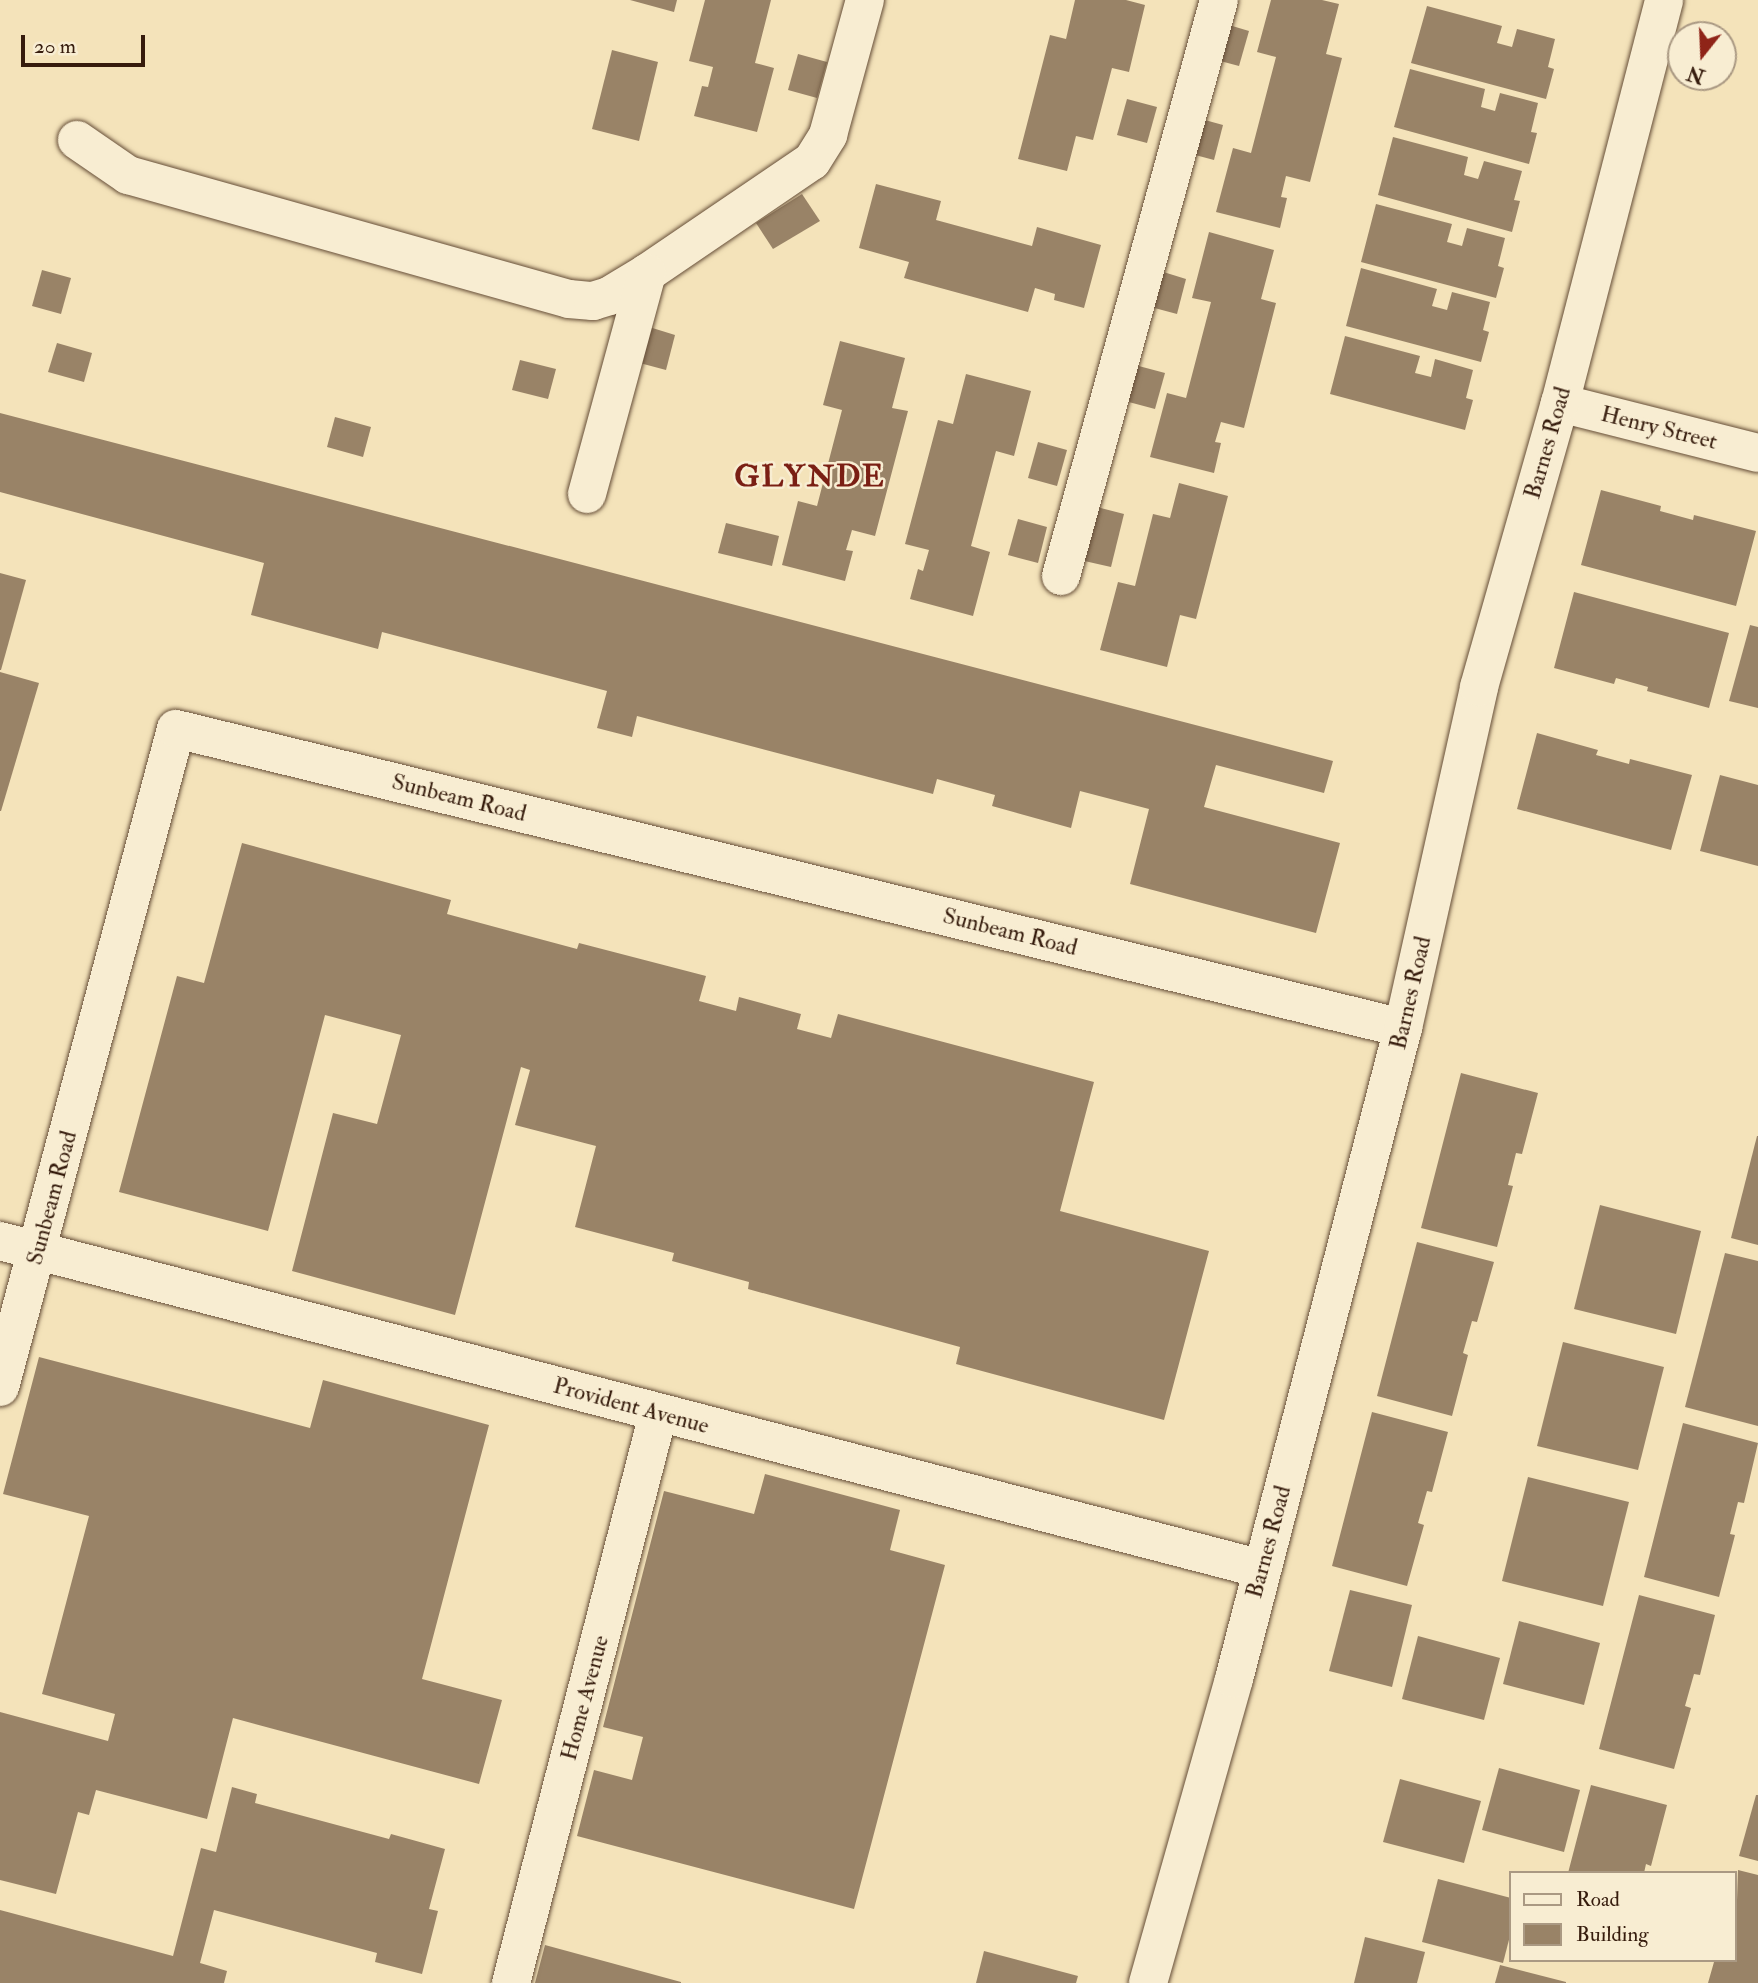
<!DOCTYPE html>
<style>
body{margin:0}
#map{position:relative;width:1758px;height:1983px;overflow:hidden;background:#f4e3ba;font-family:"IM FELL Double Pica",serif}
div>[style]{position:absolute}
.building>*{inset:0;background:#998367}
.roads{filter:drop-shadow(0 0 2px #664e38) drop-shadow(0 0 2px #664e38)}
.street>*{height:38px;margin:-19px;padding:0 19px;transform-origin:19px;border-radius:19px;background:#f8edd2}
span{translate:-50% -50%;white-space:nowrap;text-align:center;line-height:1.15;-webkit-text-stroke:5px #f8edd2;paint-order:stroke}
.street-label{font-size:23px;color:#361c0d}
.district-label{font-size:30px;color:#7a1f14;font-weight:700;letter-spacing:2px}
.legend{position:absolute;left:1509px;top:1871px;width:228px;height:91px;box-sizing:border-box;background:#f8edd2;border:2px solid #aa9983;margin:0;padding:9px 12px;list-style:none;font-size:21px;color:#361c0d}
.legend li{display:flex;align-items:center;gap:14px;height:35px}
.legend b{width:35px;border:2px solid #aa9983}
.north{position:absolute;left:1667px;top:21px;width:70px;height:70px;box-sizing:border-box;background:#f8edd2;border:2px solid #aa9983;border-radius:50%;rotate:198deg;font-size:19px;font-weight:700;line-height:28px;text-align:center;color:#361c0d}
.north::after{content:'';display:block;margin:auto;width:24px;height:32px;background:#8f2418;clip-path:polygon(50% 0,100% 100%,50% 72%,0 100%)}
.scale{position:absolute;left:21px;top:35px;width:124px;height:32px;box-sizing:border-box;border:4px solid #361c0d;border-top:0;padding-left:9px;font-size:21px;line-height:24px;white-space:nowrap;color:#361c0d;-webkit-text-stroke:5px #f8edd2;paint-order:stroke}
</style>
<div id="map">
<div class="building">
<i style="clip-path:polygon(630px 0,677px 0,674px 12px)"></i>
<i style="clip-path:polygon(705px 0,771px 0,755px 63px,774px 68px,757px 132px,694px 116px,702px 86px,708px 87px,713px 67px,689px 61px)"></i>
<i style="clip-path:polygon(1075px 0,1126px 0,1145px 5px,1129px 72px,1112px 68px,1093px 140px,1076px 136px,1067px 171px,1018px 159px,1050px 35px,1066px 39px)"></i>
<i style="clip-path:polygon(1271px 0,1322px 0,1339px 4px,1326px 54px,1342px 58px,1310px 182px,1286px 176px,1281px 197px,1287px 198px,1280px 228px,1216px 212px,1233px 148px,1251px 153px,1276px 57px,1257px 52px)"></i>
<i style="clip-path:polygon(1427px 6px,1502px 26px,1497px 43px,1512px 47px,1517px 29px,1555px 39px,1548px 67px,1554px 69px,1546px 99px,1411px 63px)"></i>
<i style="clip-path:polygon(1219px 22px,1249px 31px,1239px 66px,1209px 58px)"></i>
<i style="clip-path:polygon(612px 50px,658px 62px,639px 141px,592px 129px)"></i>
<i style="clip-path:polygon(798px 54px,827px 62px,817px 98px,788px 90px)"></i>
<i style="clip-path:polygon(1410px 69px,1485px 89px,1481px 107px,1495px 111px,1500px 93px,1538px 103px,1531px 132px,1537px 133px,1529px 164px,1394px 127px)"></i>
<i style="clip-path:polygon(1127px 99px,1157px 107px,1147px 143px,1117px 135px)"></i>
<i style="clip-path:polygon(1194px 117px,1223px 125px,1214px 160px,1184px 152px)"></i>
<i style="clip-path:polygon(1393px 137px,1468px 157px,1464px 175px,1478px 179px,1484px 161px,1522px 171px,1514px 200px,1520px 201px,1512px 232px,1378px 195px)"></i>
<i style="clip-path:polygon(876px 184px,941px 201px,936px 220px,1032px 246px,1037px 227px,1101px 245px,1084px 308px,1054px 300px,1055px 294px,1035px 288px,1028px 312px,904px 278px,909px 262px,859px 248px)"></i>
<i style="clip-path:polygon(802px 194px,820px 221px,773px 249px,756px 223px)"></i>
<i style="clip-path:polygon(1376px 204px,1452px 224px,1447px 242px,1462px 246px,1467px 228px,1505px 238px,1498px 266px,1504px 268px,1496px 298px,1361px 262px)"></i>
<i style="clip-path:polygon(1209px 232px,1274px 250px,1261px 299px,1276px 303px,1244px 428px,1221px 422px,1215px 442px,1221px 443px,1214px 473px,1150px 457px,1167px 393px,1186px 398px,1211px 302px,1192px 298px)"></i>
<i style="clip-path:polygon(1361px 268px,1437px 289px,1432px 306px,1447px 310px,1452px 292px,1490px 302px,1483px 330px,1489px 332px,1481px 362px,1346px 326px)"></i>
<i style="clip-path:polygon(42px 270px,71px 278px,61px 314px,32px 306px)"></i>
<i style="clip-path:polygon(1157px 270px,1186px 279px,1177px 314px,1147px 306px)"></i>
<i style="clip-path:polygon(646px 326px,675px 335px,666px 370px,636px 362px)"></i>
<i style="clip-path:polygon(1345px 336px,1420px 356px,1415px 373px,1431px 377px,1435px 359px,1473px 370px,1466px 398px,1473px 400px,1465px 430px,1330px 394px)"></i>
<i style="clip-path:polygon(840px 341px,905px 358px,892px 408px,908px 411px,875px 536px,852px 530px,846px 550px,853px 551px,845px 581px,782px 565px,798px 501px,817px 506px,842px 410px,823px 405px)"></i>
<i style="clip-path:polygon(57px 343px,92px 353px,84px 382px,48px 372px)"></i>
<i style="clip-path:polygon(520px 360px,556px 369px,548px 399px,512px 390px)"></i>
<i style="clip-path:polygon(1135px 365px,1165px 373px,1155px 409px,1125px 401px)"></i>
<i style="clip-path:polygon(966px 374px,1031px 391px,1014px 456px,996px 451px,971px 546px,990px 552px,973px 616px,910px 599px,918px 569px,923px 571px,929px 550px,905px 544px,938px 420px,953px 424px)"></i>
<i style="clip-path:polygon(0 413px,1333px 761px,1324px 793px,1216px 765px,1204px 807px,1340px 843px,1316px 933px,1130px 884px,1149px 809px,1080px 791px,1071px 828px,992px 806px,995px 795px,937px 779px,933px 794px,637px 716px,632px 737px,597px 728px,607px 691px,382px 632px,378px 649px,251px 615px,264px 563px,0 492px)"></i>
<i style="clip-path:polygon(335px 417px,371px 427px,363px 457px,327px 447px)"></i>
<i style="clip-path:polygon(1038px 442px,1067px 450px,1057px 486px,1028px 478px)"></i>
<i style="clip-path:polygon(1179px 483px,1228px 496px,1196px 619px,1180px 615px,1167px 667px,1100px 650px,1118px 582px,1135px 586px,1153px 514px,1170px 518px)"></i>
<i style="clip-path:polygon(1601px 490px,1661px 506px,1660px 511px,1693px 520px,1694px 515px,1756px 531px,1736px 606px,1581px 565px)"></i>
<i style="clip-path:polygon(1093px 506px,1124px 514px,1111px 567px,1080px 560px)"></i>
<i style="clip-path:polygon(1018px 519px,1047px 527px,1038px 563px,1008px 555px)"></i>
<i style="clip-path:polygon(726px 523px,779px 536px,772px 566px,718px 553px)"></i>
<i style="clip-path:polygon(0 573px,26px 580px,1px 670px,0 670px)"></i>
<i style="clip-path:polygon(1574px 592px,1729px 633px,1709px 708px,1647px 691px,1648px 687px,1616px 678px,1614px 684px,1554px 668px)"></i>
<i style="clip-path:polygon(1750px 625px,1758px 627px,1758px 708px,1729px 701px)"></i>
<i style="clip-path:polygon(0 672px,39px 683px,1px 811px,0 811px)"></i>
<i style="clip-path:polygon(1537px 733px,1598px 750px,1596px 755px,1629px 764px,1630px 759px,1692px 775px,1671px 850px,1517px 809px)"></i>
<i style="clip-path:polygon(1720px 775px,1758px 785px,1758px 866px,1700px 851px)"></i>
<i style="clip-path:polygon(242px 843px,451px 900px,447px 914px,577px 949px,579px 943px,706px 976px,699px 1001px,736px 1011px,739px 997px,801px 1014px,797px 1029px,831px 1038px,838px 1014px,1094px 1082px,1060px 1211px,1209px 1251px,1164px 1420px,956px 1364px,960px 1347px,748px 1289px,749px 1282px,672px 1261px,674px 1253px,575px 1227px,596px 1146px,515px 1125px,530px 1070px,521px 1067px,455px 1315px,292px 1271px,333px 1113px,377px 1124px,401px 1035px,325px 1015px,268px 1231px,119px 1192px,177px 976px,204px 983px)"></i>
<i style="clip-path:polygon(1461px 1073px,1538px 1093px,1522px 1154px,1516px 1153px,1508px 1185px,1513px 1186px,1497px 1247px,1421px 1228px)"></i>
<i style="clip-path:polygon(1757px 1136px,1758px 1136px,1758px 1245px,1731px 1238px)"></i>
<i style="clip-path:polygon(1600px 1205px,1701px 1231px,1676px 1334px,1574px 1309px)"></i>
<i style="clip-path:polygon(1417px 1242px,1494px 1262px,1477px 1322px,1472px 1321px,1463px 1353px,1468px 1355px,1452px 1416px,1377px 1396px)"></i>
<i style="clip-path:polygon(1725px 1253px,1758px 1261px,1758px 1426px,1685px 1407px)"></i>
<i style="clip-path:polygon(1563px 1342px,1664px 1367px,1638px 1470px,1537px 1446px)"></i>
<i style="clip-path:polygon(39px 1357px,310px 1428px,323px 1380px,489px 1425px,422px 1679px,502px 1700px,479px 1784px,233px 1718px,207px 1819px,96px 1790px,89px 1815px,78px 1812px,56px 1894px,0 1880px,0 1712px,108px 1741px,115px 1714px,42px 1694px,89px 1516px,3px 1494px)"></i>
<i style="clip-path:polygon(1372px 1412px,1448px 1432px,1432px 1492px,1427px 1491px,1418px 1523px,1424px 1525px,1407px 1586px,1332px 1566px)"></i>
<i style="clip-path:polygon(1683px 1423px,1758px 1443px,1744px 1503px,1738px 1502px,1730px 1534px,1735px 1535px,1719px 1597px,1644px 1577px)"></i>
<i style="clip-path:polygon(765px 1474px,900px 1510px,890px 1550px,945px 1565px,854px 1909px,577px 1836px,594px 1770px,632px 1780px,643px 1737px,603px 1727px,664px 1491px,754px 1514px)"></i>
<i style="clip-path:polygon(1528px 1477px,1629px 1502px,1603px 1606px,1502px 1581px)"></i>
<i style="clip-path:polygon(1350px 1590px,1412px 1605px,1392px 1687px,1329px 1671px)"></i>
<i style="clip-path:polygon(1639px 1595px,1715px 1615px,1700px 1675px,1694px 1674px,1685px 1706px,1691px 1708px,1674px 1769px,1599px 1749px)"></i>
<i style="clip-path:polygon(1519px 1621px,1600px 1643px,1584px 1705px,1503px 1684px)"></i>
<i style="clip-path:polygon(1418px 1636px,1500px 1658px,1484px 1720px,1402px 1699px)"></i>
<i style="clip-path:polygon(1499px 1768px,1580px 1790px,1564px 1852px,1482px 1830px)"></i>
<i style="clip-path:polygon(1400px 1779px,1481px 1801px,1464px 1863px,1383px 1842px)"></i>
<i style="clip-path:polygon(1591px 1785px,1667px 1805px,1651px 1866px,1646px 1864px,1644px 1873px,1568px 1873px)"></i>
<i style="clip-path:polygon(232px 1787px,257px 1794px,255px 1803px,389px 1839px,391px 1834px,445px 1849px,429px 1909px,438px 1911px,422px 1974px,375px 1962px,377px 1953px,214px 1910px,200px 1963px,227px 1971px,224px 1983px,0 1983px,0 1910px,173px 1956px,201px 1848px,216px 1852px)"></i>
<i style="clip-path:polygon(1756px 1795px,1758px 1795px,1758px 1861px,1739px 1856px)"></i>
<i style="clip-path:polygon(1738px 1870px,1758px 1875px,1758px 1983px,1708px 1983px,1714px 1962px,1735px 1960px)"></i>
<i style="clip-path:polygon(1438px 1879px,1511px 1898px,1511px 1932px,1503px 1963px,1422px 1942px)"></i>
<i style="clip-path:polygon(1365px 1937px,1425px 1952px,1417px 1983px,1354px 1983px)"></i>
<i style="clip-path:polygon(545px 1945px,681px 1982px,681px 1983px,535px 1983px)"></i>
<i style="clip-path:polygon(984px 1951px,1078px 1976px,1076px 1983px,976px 1983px)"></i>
<i style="clip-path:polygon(1500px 1965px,1566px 1982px,1566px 1983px,1495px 1983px)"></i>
</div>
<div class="roads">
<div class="street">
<i style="left:77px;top:140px;width:62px;rotate:34.5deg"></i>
<i style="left:128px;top:175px;width:458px;rotate:15.7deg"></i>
<i style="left:569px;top:299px;width:24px;rotate:5deg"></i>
<i style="left:593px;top:301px;width:17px;rotate:-17deg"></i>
<i style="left:609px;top:296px;width:44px;rotate:-31.2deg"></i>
<i style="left:647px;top:273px;width:199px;rotate:-34.2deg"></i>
<i style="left:812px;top:161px;width:31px;rotate:-58deg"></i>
<i style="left:828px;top:135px;width:140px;rotate:-74.7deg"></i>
<i style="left:1560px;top:403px;width:204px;rotate:14.2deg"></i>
<i style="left:587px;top:494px;width:229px;rotate:-74.8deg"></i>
<i style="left:1061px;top:576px;width:597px;rotate:-74.66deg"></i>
<i style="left:0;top:1241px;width:1304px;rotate:14.57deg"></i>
<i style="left:0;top:1387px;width:681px;rotate:-75.03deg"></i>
<i style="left:176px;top:729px;width:1263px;rotate:13.7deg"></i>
<i style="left:511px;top:1983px;width:588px;rotate:-75.51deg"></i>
<i style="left:1148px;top:1983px;width:316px;rotate:-74.2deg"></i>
<i style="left:1234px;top:1679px;width:673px;rotate:-75.45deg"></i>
<i style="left:1403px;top:1028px;width:349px;rotate:-77.4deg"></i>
<i style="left:1479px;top:687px;width:295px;rotate:-74.1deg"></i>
<i style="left:1560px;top:403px;width:416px;rotate:-75.5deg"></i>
</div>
</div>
<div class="street-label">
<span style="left:1659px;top:428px;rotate:14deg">Henry Street</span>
<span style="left:1548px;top:443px;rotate:-74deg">Barnes Road</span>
<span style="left:459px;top:798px;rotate:14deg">Sunbeam Road</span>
<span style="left:1010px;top:932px;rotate:14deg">Sunbeam Road</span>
<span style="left:1411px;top:993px;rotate:-77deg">Barnes Road</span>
<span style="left:52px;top:1198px;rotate:-75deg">Sunbeam Road</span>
<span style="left:631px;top:1406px;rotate:15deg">Provident Avenue</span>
<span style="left:1269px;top:1542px;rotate:-75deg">Barnes Road</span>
<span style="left:585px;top:1698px;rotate:-75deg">Home Avenue</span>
</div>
<div class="district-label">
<span style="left:810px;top:477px">GLYNDE</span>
</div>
<ul class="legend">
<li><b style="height:9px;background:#f8edd2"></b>Road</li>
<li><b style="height:19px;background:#998367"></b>Building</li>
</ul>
<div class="north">N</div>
<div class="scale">20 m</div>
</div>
